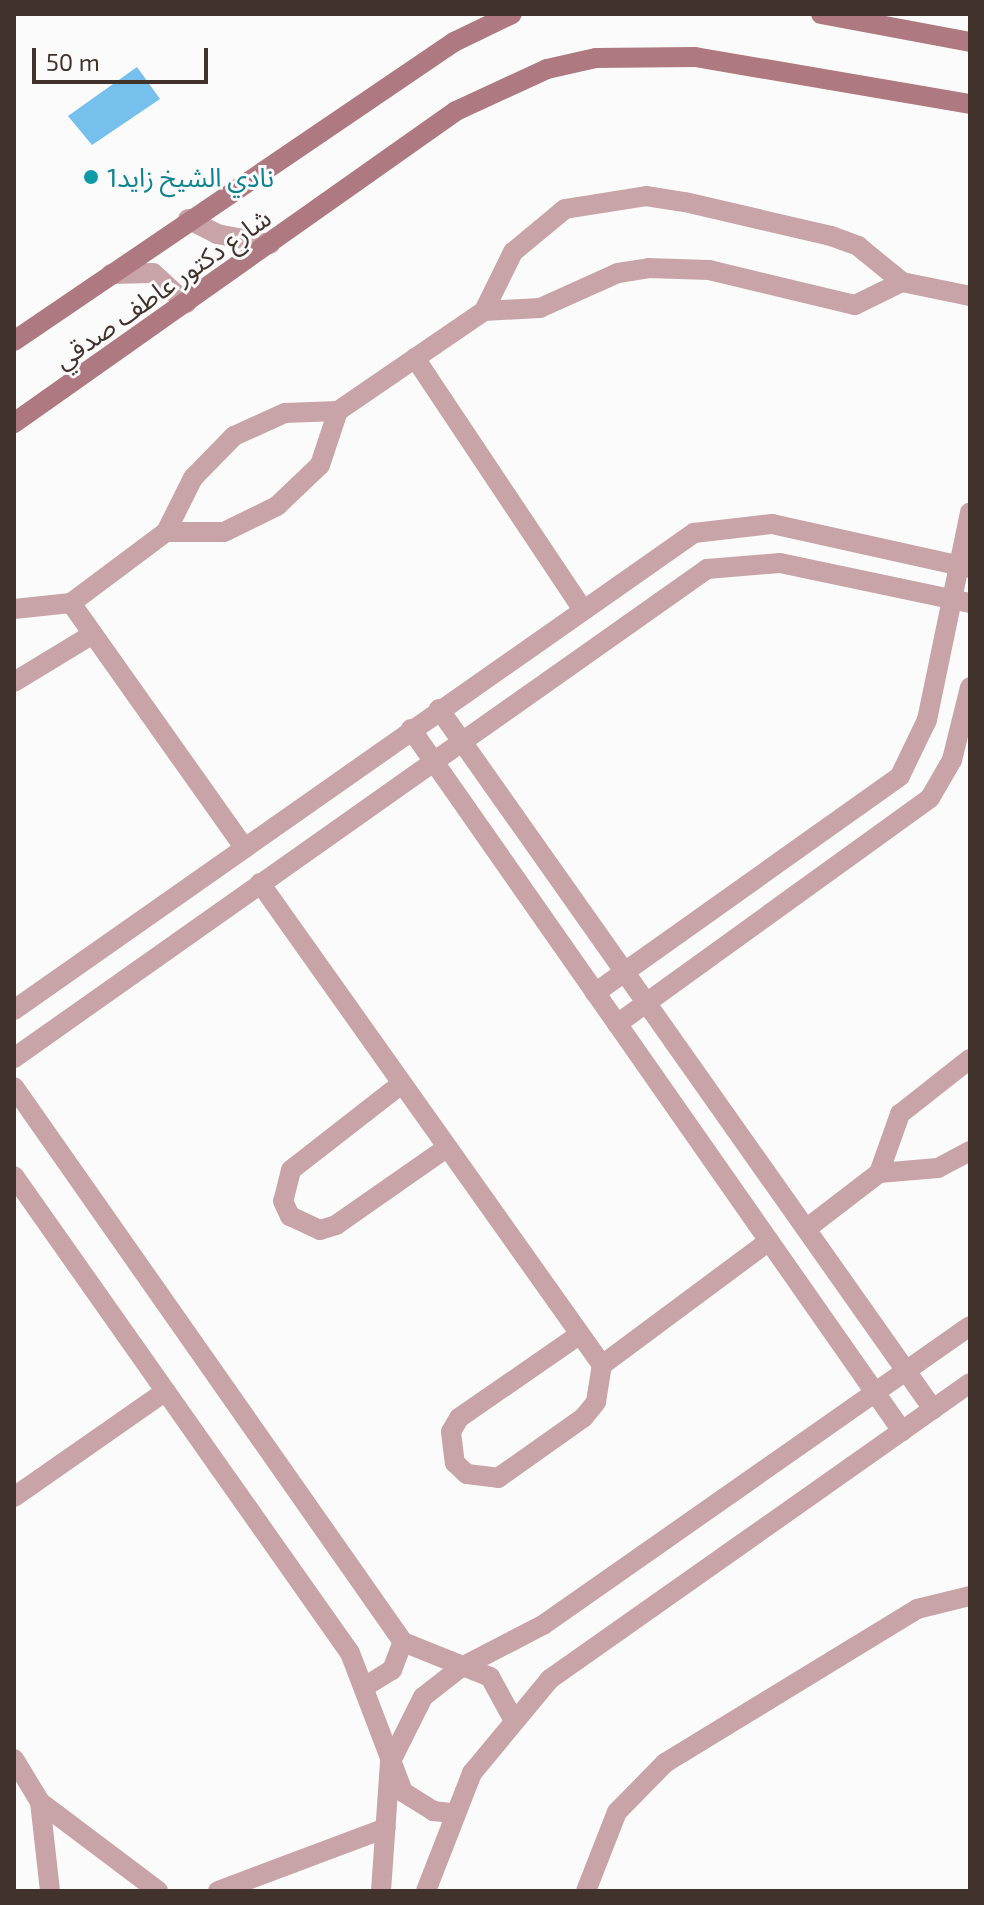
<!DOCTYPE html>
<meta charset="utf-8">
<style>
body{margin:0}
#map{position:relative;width:984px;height:1905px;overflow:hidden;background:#fbfbfb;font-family:"Exo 2","Noto Sans Arabic",sans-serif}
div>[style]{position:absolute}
.water>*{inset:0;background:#75c0ec}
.street>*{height:20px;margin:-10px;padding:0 10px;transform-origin:10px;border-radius:10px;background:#c8a3a8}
.secondary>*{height:20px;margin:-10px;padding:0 10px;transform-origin:10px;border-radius:10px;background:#ae7981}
.dots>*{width:22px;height:22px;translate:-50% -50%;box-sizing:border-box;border:4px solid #fbfbfb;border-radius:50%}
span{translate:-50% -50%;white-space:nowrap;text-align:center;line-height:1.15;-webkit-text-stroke:6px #fbfbfb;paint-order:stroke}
.culture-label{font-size:26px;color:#0d838f}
.left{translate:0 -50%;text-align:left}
.street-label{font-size:26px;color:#41322c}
.frame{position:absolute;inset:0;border:16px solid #41322c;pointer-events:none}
.scale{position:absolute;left:32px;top:48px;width:176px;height:36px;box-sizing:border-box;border:4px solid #41322c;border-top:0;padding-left:10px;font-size:24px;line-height:28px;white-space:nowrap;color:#41322c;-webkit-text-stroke:6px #fbfbfb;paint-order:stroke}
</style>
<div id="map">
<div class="water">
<i style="clip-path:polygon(137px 67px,160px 99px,92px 145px,68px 116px)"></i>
</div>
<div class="street">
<i style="left:188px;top:219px;width:33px;rotate:27deg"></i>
<i style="left:217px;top:234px;width:54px;rotate:10.7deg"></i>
<i style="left:111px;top:274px;width:42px;rotate:-1.4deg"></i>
<i style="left:153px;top:273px;width:45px;rotate:42.3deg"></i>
<i style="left:484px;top:311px;width:56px;rotate:-3.1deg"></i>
<i style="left:540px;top:308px;width:85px;rotate:-24.2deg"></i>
<i style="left:618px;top:273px;width:30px;rotate:-9deg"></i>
<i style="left:648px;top:268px;width:61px;rotate:1.9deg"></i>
<i style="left:709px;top:270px;width:150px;rotate:13.5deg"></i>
<i style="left:855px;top:305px;width:52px;rotate:-26.1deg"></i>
<i style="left:415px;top:358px;width:301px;rotate:56.3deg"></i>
<i style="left:166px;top:532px;width:58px"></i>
<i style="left:224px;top:532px;width:59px;rotate:-26.1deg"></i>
<i style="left:277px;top:506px;width:59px;rotate:-43.6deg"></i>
<i style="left:320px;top:465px;width:57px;rotate:-71.6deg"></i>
<i style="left:71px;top:603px;width:299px;rotate:54.7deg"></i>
<i style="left:14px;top:609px;width:57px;rotate:-6deg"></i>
<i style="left:71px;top:603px;width:119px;rotate:-36.8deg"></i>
<i style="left:166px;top:532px;width:60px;rotate:-63.4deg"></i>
<i style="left:193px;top:478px;width:59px;rotate:-45.7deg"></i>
<i style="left:234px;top:436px;width:56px;rotate:-24.3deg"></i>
<i style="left:285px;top:413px;width:53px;rotate:-2.2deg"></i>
<i style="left:338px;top:411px;width:177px;rotate:-34.4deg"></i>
<i style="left:484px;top:311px;width:66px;rotate:-63.8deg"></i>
<i style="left:513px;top:252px;width:67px;rotate:-39.6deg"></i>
<i style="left:565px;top:209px;width:82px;rotate:-9.1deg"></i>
<i style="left:646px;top:196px;width:39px;rotate:9deg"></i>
<i style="left:685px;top:202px;width:150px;rotate:13.1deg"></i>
<i style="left:831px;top:236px;width:29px;rotate:20deg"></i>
<i style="left:858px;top:246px;width:57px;rotate:39.3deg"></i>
<i style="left:902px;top:282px;width:69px;rotate:11.6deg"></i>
<i style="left:14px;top:682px;width:92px;rotate:-31.3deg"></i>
<i style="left:439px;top:709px;width:857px;rotate:54.79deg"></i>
<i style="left:411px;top:729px;width:857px;rotate:55.03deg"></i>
<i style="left:260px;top:883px;width:591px;rotate:54.64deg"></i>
<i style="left:602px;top:1365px;width:208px;rotate:-36.6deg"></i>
<i style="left:595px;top:993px;width:374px;rotate:-35.4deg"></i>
<i style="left:900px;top:776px;width:62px;rotate:-64.3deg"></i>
<i style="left:927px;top:720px;width:212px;rotate:-78.3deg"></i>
<i style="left:14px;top:1010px;width:831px;rotate:-35.05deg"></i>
<i style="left:694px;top:533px;width:79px;rotate:-6.6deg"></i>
<i style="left:772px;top:524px;width:203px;rotate:12.5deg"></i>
<i style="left:617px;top:1024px;width:386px;rotate:-35.8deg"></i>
<i style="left:930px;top:798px;width:44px;rotate:-59.9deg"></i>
<i style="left:952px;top:760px;width:75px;rotate:-76.1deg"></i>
<i style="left:14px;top:1058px;width:848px;rotate:-35.21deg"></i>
<i style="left:707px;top:569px;width:73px;rotate:-4.7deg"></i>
<i style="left:780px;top:563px;width:194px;rotate:11.9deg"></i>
<i style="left:400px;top:1085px;width:138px;rotate:142.1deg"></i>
<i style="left:291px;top:1170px;width:32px;rotate:104deg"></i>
<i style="left:283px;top:1201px;width:17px;rotate:65deg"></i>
<i style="left:290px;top:1216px;width:33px;rotate:25deg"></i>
<i style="left:320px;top:1230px;width:17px;rotate:-17deg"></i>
<i style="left:336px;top:1225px;width:133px;rotate:-34.9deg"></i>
<i style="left:14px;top:1087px;width:678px;rotate:54.97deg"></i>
<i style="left:403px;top:1642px;width:94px;rotate:21.9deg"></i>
<i style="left:490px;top:1677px;width:46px;rotate:61.2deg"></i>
<i style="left:879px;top:1173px;width:63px;rotate:-70.4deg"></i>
<i style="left:900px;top:1114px;width:89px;rotate:-38.2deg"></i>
<i style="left:14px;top:1176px;width:583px;rotate:54.84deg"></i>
<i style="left:350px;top:1653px;width:149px;rotate:69.1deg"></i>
<i style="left:403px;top:1792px;width:36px;rotate:32deg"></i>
<i style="left:433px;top:1811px;width:18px;rotate:6deg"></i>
<i style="left:806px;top:1229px;width:92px;rotate:-37.5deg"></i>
<i style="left:879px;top:1173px;width:59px;rotate:-4.8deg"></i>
<i style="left:938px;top:1168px;width:36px;rotate:-28deg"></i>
<i style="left:576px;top:1337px;width:142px;rotate:145.3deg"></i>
<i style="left:459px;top:1418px;width:16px;rotate:120deg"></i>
<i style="left:451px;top:1432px;width:31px;rotate:83deg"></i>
<i style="left:455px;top:1463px;width:16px;rotate:43deg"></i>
<i style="left:467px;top:1474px;width:31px;rotate:7deg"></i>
<i style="left:498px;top:1478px;width:105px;rotate:-35.3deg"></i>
<i style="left:584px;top:1417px;width:19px;rotate:-51deg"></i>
<i style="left:596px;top:1402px;width:37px;rotate:-81deg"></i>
<i style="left:14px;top:1497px;width:185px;rotate:-34.9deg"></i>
<i style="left:366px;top:1686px;width:31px;rotate:-32deg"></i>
<i style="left:392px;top:1670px;width:30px;rotate:-69deg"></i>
<i style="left:14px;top:1759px;width:50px;rotate:58.8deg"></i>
<i style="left:50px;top:1891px;width:90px;rotate:-96.4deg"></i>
<i style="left:40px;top:1802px;width:148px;rotate:37deg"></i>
<i style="left:218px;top:1891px;width:179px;rotate:-20.6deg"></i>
<i style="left:381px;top:1891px;width:128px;rotate:-86deg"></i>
<i style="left:390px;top:1763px;width:74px;rotate:-63.4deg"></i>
<i style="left:423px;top:1697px;width:47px;rotate:-38.1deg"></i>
<i style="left:460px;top:1668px;width:93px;rotate:-27.4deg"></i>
<i style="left:543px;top:1625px;width:521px;rotate:-35deg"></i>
<i style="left:426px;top:1891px;width:127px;rotate:-68.7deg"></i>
<i style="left:472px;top:1773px;width:122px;rotate:-50.3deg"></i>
<i style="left:550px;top:1679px;width:514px;rotate:-35.17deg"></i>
<i style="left:586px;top:1891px;width:85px;rotate:-68.6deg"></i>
<i style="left:617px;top:1812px;width:69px;rotate:-45.6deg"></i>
<i style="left:665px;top:1763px;width:295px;rotate:-31.4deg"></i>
<i style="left:917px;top:1609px;width:55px;rotate:-13.8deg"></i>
</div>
<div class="secondary">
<i style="left:821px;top:14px;width:152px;rotate:10.6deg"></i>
<i style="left:14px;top:341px;width:532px;rotate:-34.2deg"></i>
<i style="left:454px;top:42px;width:64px;rotate:-25.8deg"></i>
<i style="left:14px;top:423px;width:541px;rotate:-35.22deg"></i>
<i style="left:456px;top:111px;width:100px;rotate:-24.8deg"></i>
<i style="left:547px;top:69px;width:50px;rotate:-12.7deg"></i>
<i style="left:596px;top:58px;width:99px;rotate:-0.6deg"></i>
<i style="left:695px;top:57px;width:279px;rotate:9.7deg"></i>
</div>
<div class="dots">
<i style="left:91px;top:177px;background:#0f9aa8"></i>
</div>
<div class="culture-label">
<span class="left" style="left:107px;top:177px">نادي الشيخ زايد1</span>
</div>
<div class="street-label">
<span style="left:162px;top:288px;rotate:-35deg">شارع دكتور عاطف صدقي</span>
</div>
<div class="frame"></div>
<div class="scale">50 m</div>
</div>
